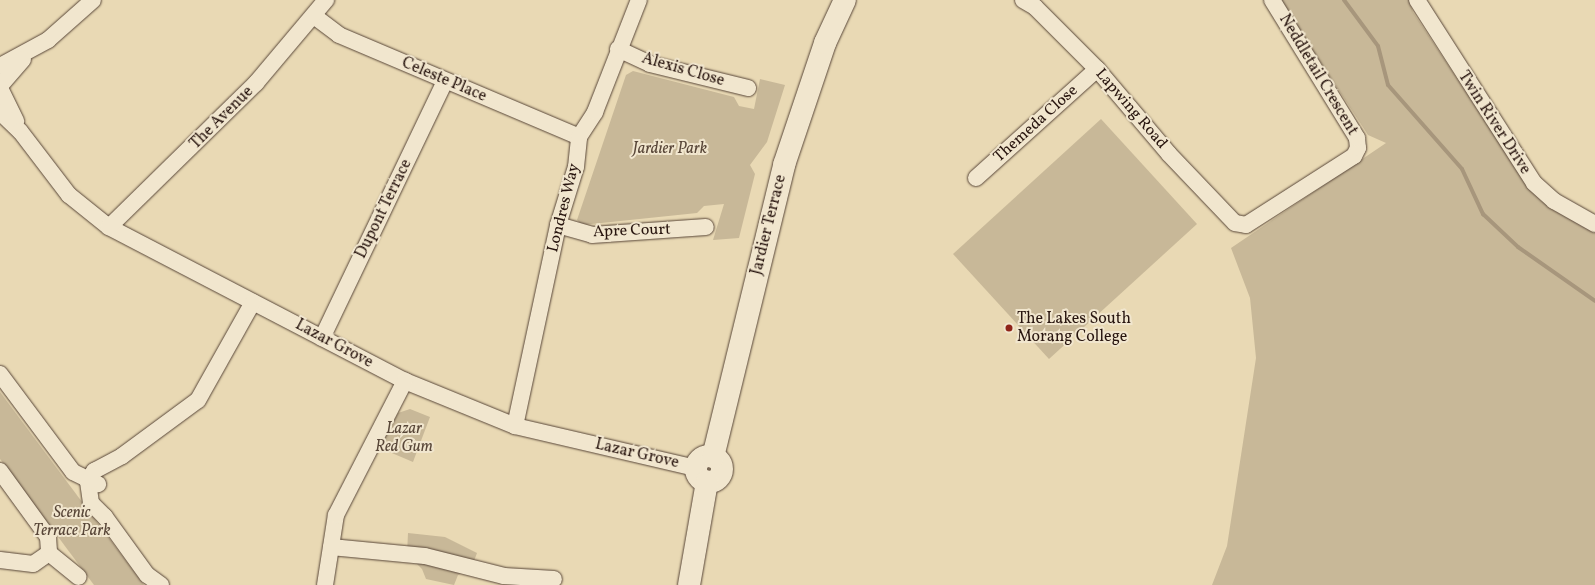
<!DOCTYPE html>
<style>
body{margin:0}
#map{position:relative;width:1595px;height:585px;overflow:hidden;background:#e9d9b4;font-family:Vollkorn,serif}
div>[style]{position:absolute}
.green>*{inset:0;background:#c8b898}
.stream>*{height:4px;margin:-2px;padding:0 2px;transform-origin:2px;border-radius:2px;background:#a7967c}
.roads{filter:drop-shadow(0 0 1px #584638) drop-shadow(0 0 1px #584638)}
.street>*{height:16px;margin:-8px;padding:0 8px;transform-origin:8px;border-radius:8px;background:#f1e6ce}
.secondary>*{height:22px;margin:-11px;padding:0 11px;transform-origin:11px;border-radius:11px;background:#f1e6ce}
.secondary>.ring{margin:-11px;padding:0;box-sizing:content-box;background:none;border:22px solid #f1e6ce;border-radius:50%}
.dots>*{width:11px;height:11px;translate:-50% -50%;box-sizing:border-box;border:2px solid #f1e6ce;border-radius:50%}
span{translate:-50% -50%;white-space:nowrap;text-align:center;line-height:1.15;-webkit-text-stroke:4px #f1e6ce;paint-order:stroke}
.street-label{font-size:16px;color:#28150f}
.park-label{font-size:16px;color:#584638;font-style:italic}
.poi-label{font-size:16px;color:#28150f}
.left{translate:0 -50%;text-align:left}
</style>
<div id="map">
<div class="green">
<i style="clip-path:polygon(1280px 0,1409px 0,1413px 12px,1528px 186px,1541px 201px,1595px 232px,1595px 585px,1212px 585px,1227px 546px,1256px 358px,1250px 298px,1231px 248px,1386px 143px,1368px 135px)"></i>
<i style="clip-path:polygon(633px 71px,734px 97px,739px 106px,754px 109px,760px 79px,785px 85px,767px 142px,750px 165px,755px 174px,739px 238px,713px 240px,724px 204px,704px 206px,697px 213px,582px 225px,577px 220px,626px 75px)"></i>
<i style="clip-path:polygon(1101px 119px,1197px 224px,1049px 359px,953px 254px)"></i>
<i style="clip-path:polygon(0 392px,144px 585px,94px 585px,0 459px)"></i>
<i style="clip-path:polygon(410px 409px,430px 417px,413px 462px,380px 448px,398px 413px)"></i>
<i style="clip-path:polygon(408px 533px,445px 537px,477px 553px,471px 569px,458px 575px,454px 585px,426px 579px,422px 569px,407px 554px)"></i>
</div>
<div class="stream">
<i style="left:1344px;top:0;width:57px;rotate:53.5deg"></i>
<i style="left:1378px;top:46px;width:40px;rotate:75.6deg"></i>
<i style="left:1388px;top:85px;width:112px;rotate:48.6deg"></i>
<i style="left:1462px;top:169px;width:50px;rotate:65deg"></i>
<i style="left:1483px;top:214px;width:48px;rotate:43.3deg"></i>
<i style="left:1518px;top:247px;width:94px;rotate:35deg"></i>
</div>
<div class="roads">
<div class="street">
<i style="left:1023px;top:0;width:14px;rotate:30deg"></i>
<i style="left:1035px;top:7px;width:88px;rotate:45deg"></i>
<i style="left:1097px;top:69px;width:111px;rotate:49.7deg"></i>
<i style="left:1169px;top:154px;width:95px;rotate:46.3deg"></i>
<i style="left:1235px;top:223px;width:11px;rotate:10deg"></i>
<i style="left:1246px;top:225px;width:128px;rotate:-32.6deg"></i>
<i style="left:1354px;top:156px;width:9px;rotate:-63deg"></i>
<i style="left:1358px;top:148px;width:10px;rotate:-96deg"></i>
<i style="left:1357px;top:138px;width:162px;rotate:-121.6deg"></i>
<i style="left:1417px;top:0;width:217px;rotate:57.4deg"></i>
<i style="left:1534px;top:183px;width:27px;rotate:42deg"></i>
<i style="left:1554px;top:201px;width:47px;rotate:29.3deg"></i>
<i style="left:314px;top:16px;width:31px;rotate:37deg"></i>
<i style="left:339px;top:35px;width:261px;rotate:23deg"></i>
<i style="left:618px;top:49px;width:35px;rotate:25deg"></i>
<i style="left:650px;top:64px;width:101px;rotate:13.8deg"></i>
<i style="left:0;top:66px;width:55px;rotate:-28.4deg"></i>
<i style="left:48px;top:40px;width:60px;rotate:-41.6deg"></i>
<i style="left:0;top:86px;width:35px;rotate:-49deg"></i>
<i style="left:0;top:88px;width:37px;rotate:64deg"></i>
<i style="left:0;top:112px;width:28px;rotate:44deg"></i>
<i style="left:20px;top:131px;width:81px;rotate:52.6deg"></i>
<i style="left:69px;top:195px;width:51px;rotate:38.7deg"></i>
<i style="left:109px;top:227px;width:334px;rotate:27.5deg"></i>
<i style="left:405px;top:381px;width:119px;rotate:22.2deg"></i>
<i style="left:515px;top:426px;width:186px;rotate:13.1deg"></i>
<i style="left:976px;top:178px;width:163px;rotate:-42deg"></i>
<i style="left:558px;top:225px;width:35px;rotate:16deg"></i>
<i style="left:592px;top:235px;width:114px;rotate:-4deg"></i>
<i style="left:109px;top:227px;width:206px;rotate:-44.4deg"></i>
<i style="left:256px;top:83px;width:109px;rotate:-49.9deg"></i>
<i style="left:322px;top:338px;width:285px;rotate:-64.4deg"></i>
<i style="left:0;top:374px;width:122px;rotate:53.3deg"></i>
<i style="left:73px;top:472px;width:28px;rotate:26deg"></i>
<i style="left:515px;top:426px;width:206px;rotate:-77.9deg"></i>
<i style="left:558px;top:225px;width:61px;rotate:-72.8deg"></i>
<i style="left:576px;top:167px;width:30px;rotate:-84deg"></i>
<i style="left:579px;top:137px;width:30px;rotate:-57deg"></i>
<i style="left:595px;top:112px;width:120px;rotate:-68.6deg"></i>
<i style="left:0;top:471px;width:82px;rotate:54deg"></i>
<i style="left:48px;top:537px;width:16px;rotate:86deg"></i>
<i style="left:49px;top:553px;width:19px;rotate:145deg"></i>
<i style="left:33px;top:564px;width:33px;rotate:-173deg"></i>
<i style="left:331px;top:547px;width:94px;rotate:5.5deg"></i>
<i style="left:425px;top:556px;width:81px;rotate:14.2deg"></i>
<i style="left:504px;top:576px;width:50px;rotate:3.4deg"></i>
<i style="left:49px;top:553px;width:38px;rotate:39deg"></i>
<i style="left:161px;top:585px;width:17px;rotate:-144deg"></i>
<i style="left:147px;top:575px;width:72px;rotate:-125.9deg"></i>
<i style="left:105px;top:517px;width:20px;rotate:-135deg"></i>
<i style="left:91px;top:503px;width:21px;rotate:-98deg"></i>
<i style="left:88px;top:482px;width:13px;rotate:-61deg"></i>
<i style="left:94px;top:471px;width:32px;rotate:-28deg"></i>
<i style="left:122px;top:456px;width:94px;rotate:-36.4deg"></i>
<i style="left:198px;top:400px;width:112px;rotate:-60.7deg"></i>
<i style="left:325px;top:585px;width:71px;rotate:-81.1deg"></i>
<i style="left:336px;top:515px;width:151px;rotate:-62.8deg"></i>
</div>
<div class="secondary">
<i class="ring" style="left:696px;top:456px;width:4px;height:4px"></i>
<i style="left:713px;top:457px;width:301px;rotate:-76.3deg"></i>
<i style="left:784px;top:165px;width:129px;rotate:-71.4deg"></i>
<i style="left:825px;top:43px;width:47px;rotate:-65.1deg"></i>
<i style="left:689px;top:585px;width:105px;rotate:-80.1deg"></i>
</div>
</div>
<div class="dots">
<i style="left:1009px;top:328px;background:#8f2418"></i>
</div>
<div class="street-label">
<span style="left:683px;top:70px;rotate:16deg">Alexis Close</span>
<span style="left:1318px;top:75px;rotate:59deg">Neddletail Crescent</span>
<span style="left:444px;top:80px;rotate:23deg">Celeste Place</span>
<span style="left:1131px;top:109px;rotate:49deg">Lapwing Road</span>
<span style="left:222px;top:118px;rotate:-45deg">The Avenue</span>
<span style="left:1494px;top:123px;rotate:57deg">Twin River Drive</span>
<span style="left:1036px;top:124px;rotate:-42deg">Themeda Close</span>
<span style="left:564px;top:208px;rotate:-76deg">Londres Way</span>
<span style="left:384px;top:209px;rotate:-64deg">Dupont Terrace</span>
<span style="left:769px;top:225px;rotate:-76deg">Jardier Terrace</span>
<span style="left:632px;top:231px;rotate:-2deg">Apre Court</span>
<span style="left:334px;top:344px;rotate:28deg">Lazar Grove</span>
<span style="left:637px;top:454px;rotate:13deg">Lazar Grove</span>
</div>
<div class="park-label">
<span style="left:670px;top:149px">Jardier Park</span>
<span style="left:404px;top:438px">Lazar<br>Red Gum</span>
<span style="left:72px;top:522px">Scenic<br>Terrace Park</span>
</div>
<div class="poi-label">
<span class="left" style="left:1017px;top:328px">The Lakes South<br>Morang College</span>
</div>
</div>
